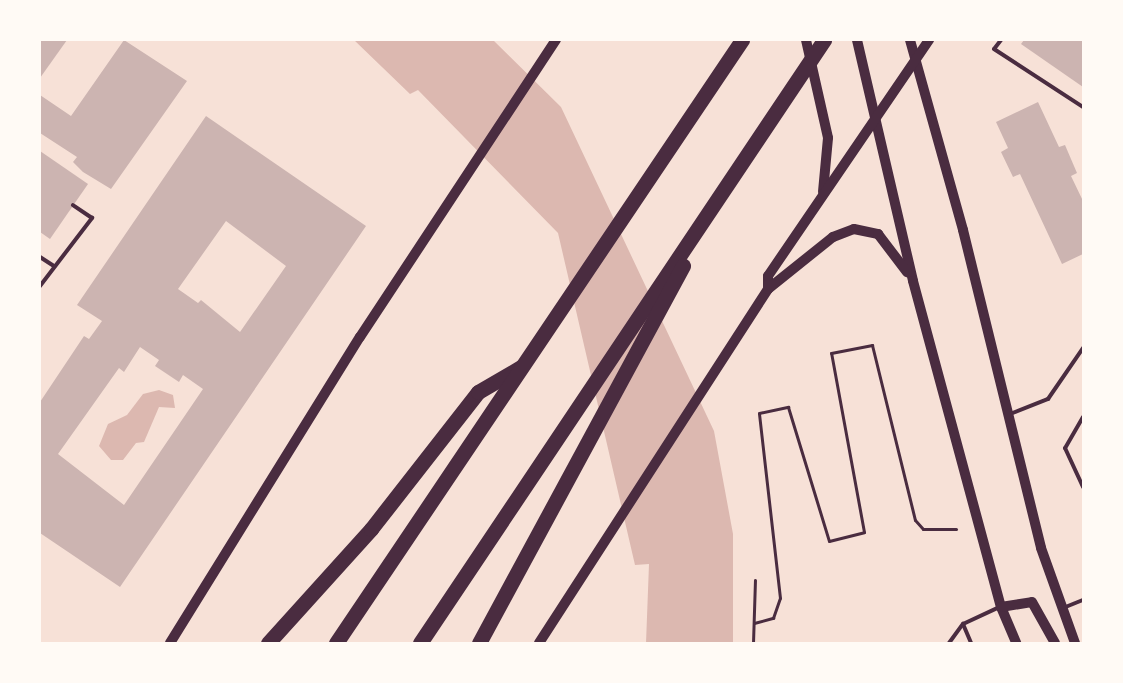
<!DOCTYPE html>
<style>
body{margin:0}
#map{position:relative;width:1123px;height:683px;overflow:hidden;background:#f7e1d7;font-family:Poppins,sans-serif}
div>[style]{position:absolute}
.water>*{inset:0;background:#dcb8b0}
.building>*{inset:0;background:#ccb4b1}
.path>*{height:3px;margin:-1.5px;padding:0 1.5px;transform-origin:1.5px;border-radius:1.5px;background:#4a2c40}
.service>*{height:4px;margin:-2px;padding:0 2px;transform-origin:2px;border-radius:2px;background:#4a2c40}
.secondary>*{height:10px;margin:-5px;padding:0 5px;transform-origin:5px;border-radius:5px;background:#4a2c40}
.motorway>*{height:15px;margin:-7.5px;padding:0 7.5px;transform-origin:7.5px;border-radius:7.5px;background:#4a2c40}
span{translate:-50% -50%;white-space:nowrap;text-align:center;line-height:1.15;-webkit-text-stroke:4.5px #fffaf5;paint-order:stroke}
.frame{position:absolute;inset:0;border:41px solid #fffaf5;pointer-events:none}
</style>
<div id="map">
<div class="water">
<i style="clip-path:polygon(354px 40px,493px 40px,561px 107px,714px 431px,733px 534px,733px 643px,646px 643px,649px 564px,635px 565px,558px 233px,418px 90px,410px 94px)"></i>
<i style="clip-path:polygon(159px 390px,173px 395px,175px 408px,159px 407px,144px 442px,136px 443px,123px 460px,111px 460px,99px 446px,108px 424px,127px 415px,143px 394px)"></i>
</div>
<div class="building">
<i style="clip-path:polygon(40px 40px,67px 40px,40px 78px)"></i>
<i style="clip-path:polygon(124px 40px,187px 81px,111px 189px,83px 172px,73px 162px,77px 157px,40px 133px,40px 95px,71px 116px)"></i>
<i style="clip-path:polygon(1024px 40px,1083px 40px,1083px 87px,1021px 44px)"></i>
<i style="clip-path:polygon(1038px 102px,1059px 147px,1065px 145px,1077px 173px,1071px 176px,1083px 201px,1083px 254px,1062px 264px,1020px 174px,1013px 177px,1001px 152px,1008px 148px,996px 122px)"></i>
<i style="clip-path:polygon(evenodd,206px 116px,366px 226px,120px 587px,40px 533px,40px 402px,84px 336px,89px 339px,102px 321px,77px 305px,206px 116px,226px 221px,286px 266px,240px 332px,201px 300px,198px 303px,178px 289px,226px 221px,206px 116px,140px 347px,159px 360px,155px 366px,179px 382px,183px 375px,203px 389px,124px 505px,58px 454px,119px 368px,124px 372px,140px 347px)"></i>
<i style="clip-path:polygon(40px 151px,88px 184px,50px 239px,40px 232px)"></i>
</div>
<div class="path">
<i style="left:754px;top:623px;width:20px;rotate:-15deg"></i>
<i style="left:773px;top:618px;width:21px;rotate:-71deg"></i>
<i style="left:780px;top:598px;width:186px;rotate:-96.5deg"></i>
<i style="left:759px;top:413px;width:30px;rotate:-12deg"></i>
<i style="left:788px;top:407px;width:140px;rotate:73deg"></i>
<i style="left:829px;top:541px;width:36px;rotate:-14deg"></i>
<i style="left:864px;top:532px;width:182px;rotate:-100.4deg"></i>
<i style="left:831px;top:353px;width:42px;rotate:-11deg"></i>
<i style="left:872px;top:345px;width:180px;rotate:76.2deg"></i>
<i style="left:915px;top:520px;width:12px;rotate:48deg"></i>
<i style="left:923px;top:529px;width:33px"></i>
<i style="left:753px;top:643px;width:63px;rotate:-88.2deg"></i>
</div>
<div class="service">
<i style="left:1001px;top:40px;width:11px;rotate:128deg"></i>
<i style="left:994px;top:49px;width:106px;rotate:33.1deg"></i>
<i style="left:40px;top:257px;width:17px;rotate:33deg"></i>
<i style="left:40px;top:286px;width:86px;rotate:-52.6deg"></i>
<i style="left:92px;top:218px;width:23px;rotate:-146deg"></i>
<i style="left:1010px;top:414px;width:41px;rotate:-21.5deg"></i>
<i style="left:1048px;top:399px;width:62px;rotate:-55.5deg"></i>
<i style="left:1083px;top:417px;width:36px;rotate:120deg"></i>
<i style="left:1065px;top:448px;width:43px;rotate:65.2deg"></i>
<i style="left:1063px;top:608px;width:22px;rotate:-22deg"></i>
<i style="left:963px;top:624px;width:21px;rotate:67deg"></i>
<i style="left:949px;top:643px;width:24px;rotate:-54deg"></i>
<i style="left:963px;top:624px;width:40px;rotate:-25deg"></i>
</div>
<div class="secondary">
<i style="left:806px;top:40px;width:100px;rotate:77.3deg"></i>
<i style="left:828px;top:138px;width:54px;rotate:95.3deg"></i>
<i style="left:857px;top:40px;width:247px;rotate:76.9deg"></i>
<i style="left:913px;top:281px;width:338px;rotate:74.9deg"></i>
<i style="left:1001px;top:607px;width:39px;rotate:67deg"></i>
<i style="left:910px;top:40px;width:197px;rotate:74.4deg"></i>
<i style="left:963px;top:230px;width:327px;rotate:76.2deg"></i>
<i style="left:1041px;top:548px;width:101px;rotate:70.3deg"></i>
<i style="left:768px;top:289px;width:83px;rotate:-38.7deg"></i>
<i style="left:833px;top:237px;width:22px;rotate:-21deg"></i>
<i style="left:854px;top:229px;width:25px;rotate:12deg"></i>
<i style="left:878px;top:234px;width:48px;rotate:52.7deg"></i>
<i style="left:1001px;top:607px;width:31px;rotate:-9deg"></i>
<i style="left:1032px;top:602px;width:47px;rotate:60.7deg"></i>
<i style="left:170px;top:643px;width:360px;rotate:-58.2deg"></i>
<i style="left:360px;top:337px;width:356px;rotate:-56.6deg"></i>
<i style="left:539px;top:643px;width:422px;rotate:-57.1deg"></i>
<i style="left:768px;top:289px;width:13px;rotate:-90deg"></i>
<i style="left:768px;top:276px;width:286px;rotate:-55.7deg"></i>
</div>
<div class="motorway">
<i style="left:268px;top:643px;width:154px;rotate:-47.9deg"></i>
<i style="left:371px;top:529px;width:174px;rotate:-52deg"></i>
<i style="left:478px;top:392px;width:50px;rotate:-30.2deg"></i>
<i style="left:336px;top:643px;width:727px;rotate:-56.05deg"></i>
<i style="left:420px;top:643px;width:726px;rotate:-56.18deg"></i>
<i style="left:479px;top:643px;width:429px;rotate:-61.6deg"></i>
</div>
<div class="frame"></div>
</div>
